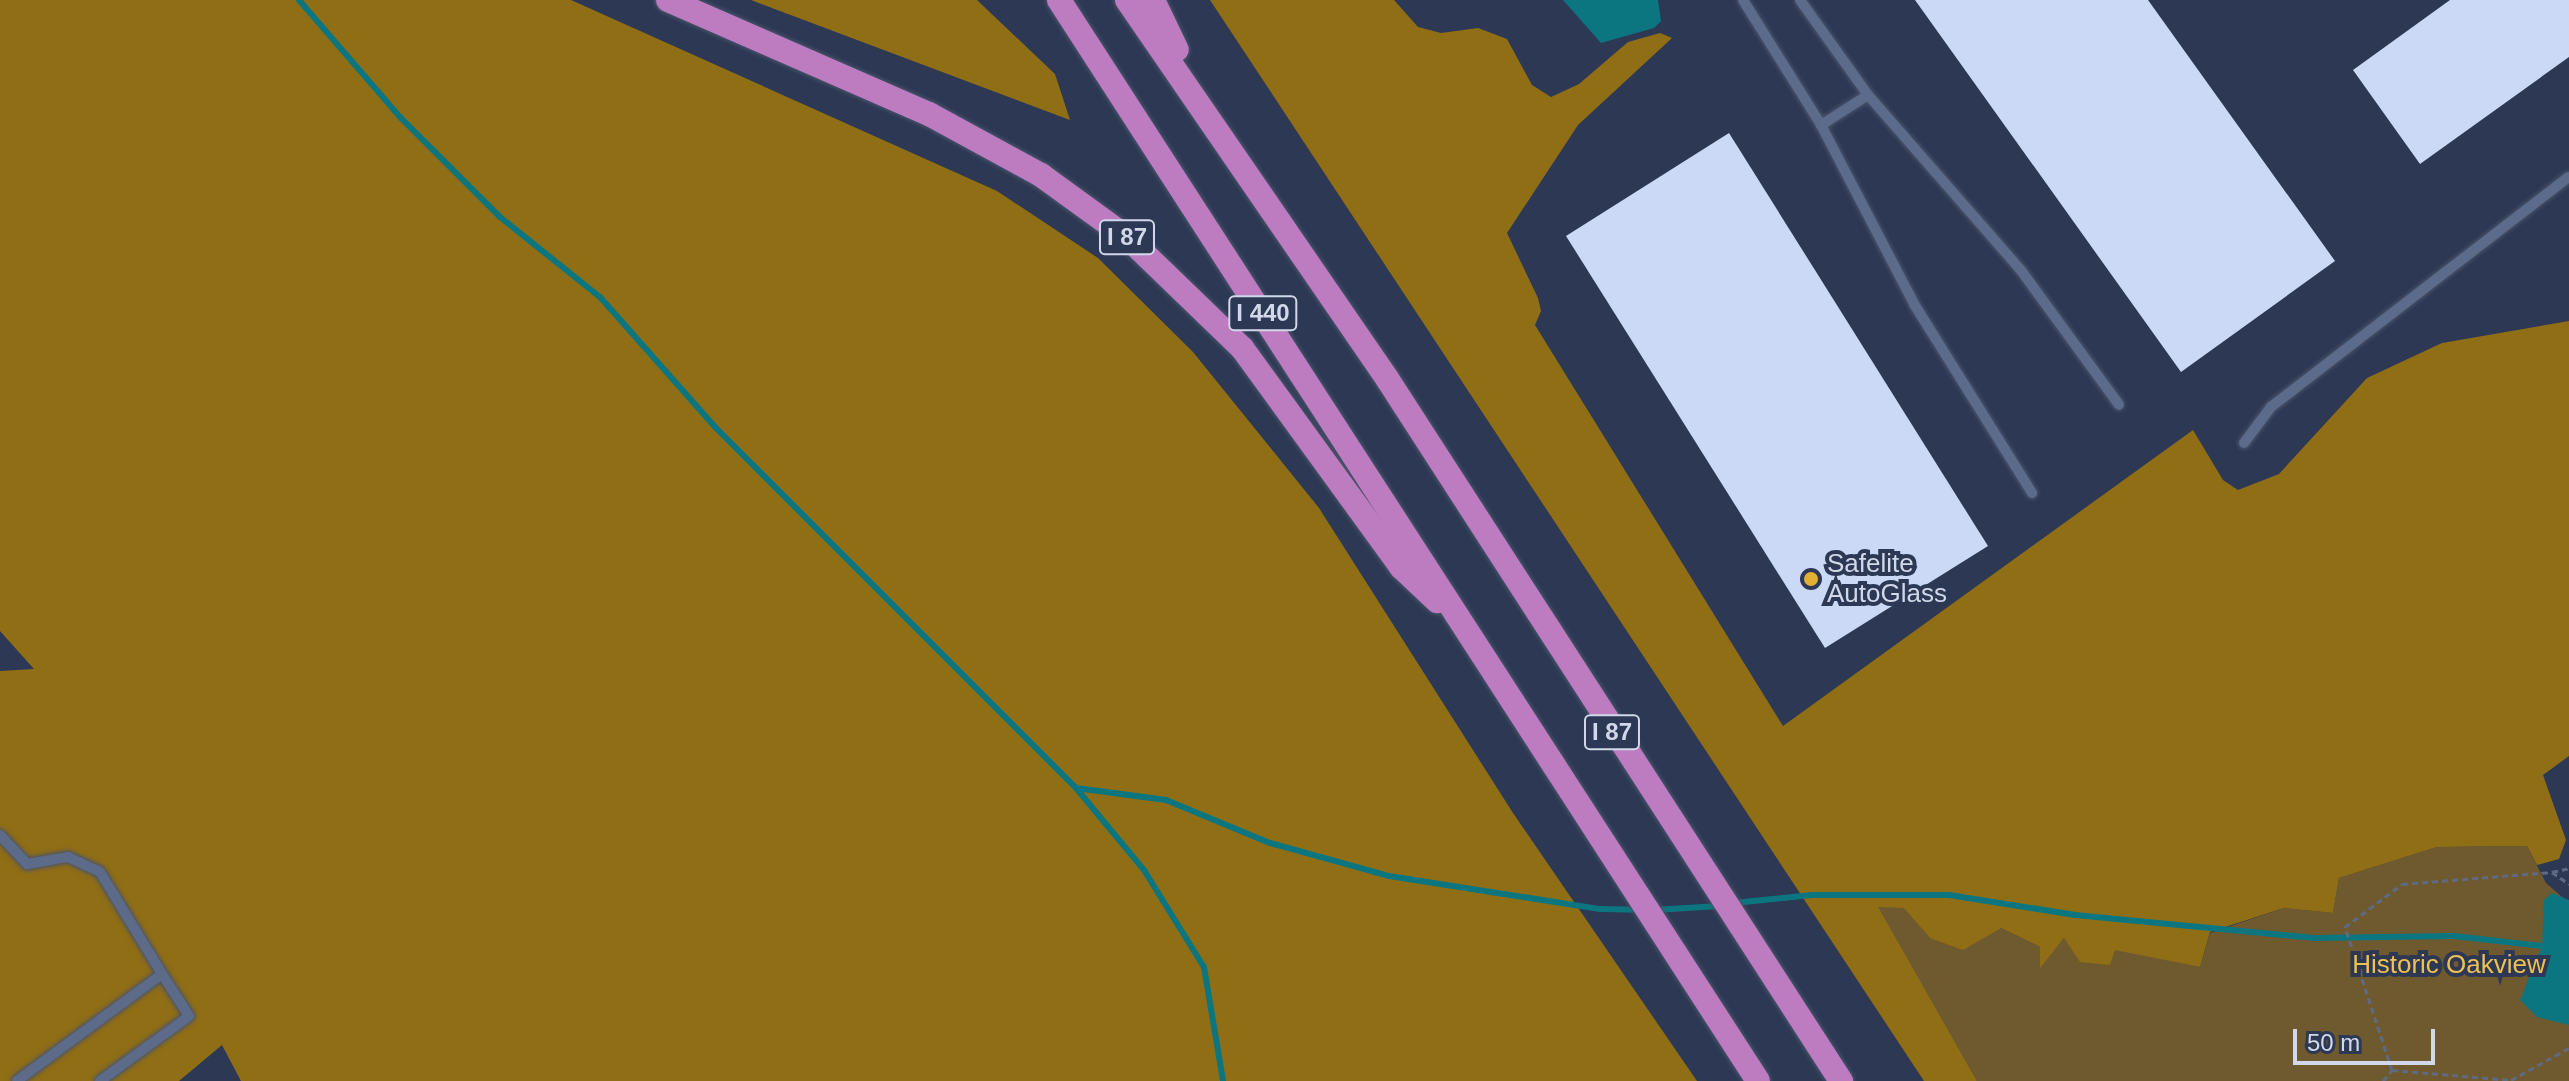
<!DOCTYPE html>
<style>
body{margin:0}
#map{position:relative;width:2569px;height:1081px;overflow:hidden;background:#2c3854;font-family:Helvetica,sans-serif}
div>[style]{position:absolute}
.green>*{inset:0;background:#6e5a2e}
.forest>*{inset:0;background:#906e15}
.water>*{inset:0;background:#0b7680}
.stream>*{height:6px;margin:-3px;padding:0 3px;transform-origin:3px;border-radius:3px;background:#0b7680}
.building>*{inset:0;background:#cbd9f6}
.path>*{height:3px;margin-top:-1.5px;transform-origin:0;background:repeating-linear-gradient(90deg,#5f6a82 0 6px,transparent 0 10px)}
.roads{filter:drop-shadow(0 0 2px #49536b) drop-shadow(0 0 2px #49536b)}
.service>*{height:10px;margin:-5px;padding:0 5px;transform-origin:5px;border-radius:5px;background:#5d6b8a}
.motorway>*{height:24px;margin:-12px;padding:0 12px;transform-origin:12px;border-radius:12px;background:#bd7bc0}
.dots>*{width:22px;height:22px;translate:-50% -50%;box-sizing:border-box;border:4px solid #2c3854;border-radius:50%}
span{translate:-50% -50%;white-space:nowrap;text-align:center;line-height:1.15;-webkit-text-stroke:8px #2c3854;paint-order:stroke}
.shield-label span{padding:2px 6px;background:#2c3854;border:2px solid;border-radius:6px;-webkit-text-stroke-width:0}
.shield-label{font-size:24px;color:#d0d8ea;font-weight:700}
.poi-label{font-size:26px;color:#d0d8ea}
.left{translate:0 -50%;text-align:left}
.park-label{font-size:26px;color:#efc051}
.scale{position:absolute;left:2293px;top:1029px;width:142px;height:36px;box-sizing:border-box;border:4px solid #d0d8ea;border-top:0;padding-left:10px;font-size:24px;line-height:28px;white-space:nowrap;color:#d0d8ea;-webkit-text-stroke:6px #2c3854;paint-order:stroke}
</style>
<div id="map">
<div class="green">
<i style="clip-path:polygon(2527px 846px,2546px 883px,2569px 903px,2569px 1081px,1977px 1081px,1877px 907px,1904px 907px,1930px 938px,2001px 928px,2040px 947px,2040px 966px,2064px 938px,2200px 967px,2210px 933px,2284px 908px,2333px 913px,2339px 878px,2437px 847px)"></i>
</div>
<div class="forest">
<i style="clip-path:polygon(0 0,571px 0,997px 191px,1098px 258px,1193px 352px,1319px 508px,1513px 813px,1697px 1081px,241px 1081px,222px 1045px,179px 1081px,0 1081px,0 671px,34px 669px,0 631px)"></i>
<i style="clip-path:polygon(751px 0,977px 0,1055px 74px,1070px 120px)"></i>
<i style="clip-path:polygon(1210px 0,1394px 0,1418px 27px,1441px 33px,1478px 28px,1507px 39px,1532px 85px,1551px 97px,1579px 84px,1628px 42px,1660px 33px,1672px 38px,1578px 125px,1507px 233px,1538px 298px,1541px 311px,1535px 325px,1783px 726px,2193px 430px,2223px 480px,2238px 490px,2279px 474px,2367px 378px,2442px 343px,2569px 321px,2569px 756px,2543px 775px,2566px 840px,2559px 859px,2537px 865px,2527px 846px,2437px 847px,2339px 878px,2333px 913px,2284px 908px,2210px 932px,2200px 967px,2115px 950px,2110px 965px,2080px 962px,2064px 938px,2040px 968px,2040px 947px,2001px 928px,1963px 950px,1930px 938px,1904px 908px,1878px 907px,1977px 1081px,1924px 1081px)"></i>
</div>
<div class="water">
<i style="clip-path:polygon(1563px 0,1658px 0,1661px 21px,1654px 28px,1601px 43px)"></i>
<i style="clip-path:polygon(2552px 893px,2569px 900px,2569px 1025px,2537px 1017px,2520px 1000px,2542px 946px,2544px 900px)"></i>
</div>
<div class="stream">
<i style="left:299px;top:0;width:156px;rotate:49.2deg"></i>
<i style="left:401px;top:118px;width:140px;rotate:45deg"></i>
<i style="left:500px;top:217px;width:128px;rotate:38.7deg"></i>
<i style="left:600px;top:297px;width:175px;rotate:48.5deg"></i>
<i style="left:716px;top:428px;width:509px;rotate:45deg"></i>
<i style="left:1076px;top:788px;width:107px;rotate:50.3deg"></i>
<i style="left:1144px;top:870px;width:114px;rotate:58.3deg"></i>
<i style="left:1204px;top:967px;width:116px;rotate:80.5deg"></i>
<i style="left:1076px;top:788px;width:91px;rotate:7.6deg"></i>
<i style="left:1166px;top:800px;width:113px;rotate:22.5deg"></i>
<i style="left:1270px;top:843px;width:123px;rotate:15.5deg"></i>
<i style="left:1389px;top:876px;width:214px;rotate:8.9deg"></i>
<i style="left:1600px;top:909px;width:39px;rotate:1deg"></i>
<i style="left:1734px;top:903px;width:78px;rotate:-5.9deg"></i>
<i style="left:1812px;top:895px;width:137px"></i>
<i style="left:1949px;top:895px;width:128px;rotate:9deg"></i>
<i style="left:2075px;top:915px;width:241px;rotate:5.5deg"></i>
<i style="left:2315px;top:938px;width:139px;rotate:-0.8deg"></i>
<i style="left:2454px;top:936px;width:89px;rotate:6.5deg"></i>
<i style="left:1654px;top:910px;width:65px;rotate:-3.5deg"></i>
</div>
<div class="building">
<i style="clip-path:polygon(1915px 0,2148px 0,2335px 261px,2181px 372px)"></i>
<i style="clip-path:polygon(2450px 0,2569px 0,2569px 57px,2420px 164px,2353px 70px)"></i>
<i style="clip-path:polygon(1729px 133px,1988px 546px,1825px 648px,1566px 236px)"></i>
</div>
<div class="path">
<i style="left:2552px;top:872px;width:17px;rotate:-13deg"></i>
<i style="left:2392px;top:1070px;width:119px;rotate:4.8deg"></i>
<i style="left:2511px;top:1080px;width:66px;rotate:-28.9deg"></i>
<i style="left:2383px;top:1081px;width:14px;rotate:-51deg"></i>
<i style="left:2392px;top:1070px;width:151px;rotate:-108.2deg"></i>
<i style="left:2345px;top:927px;width:71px;rotate:-37deg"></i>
<i style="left:2402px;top:884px;width:150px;rotate:-4.6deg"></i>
<i style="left:2552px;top:872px;width:21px;rotate:35deg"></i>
</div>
<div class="roads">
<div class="service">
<i style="left:1743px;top:0;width:147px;rotate:58deg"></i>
<i style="left:1821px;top:125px;width:202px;rotate:62.5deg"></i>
<i style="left:1914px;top:304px;width:223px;rotate:58deg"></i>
<i style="left:1800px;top:0;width:117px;rotate:54.4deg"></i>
<i style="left:1868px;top:95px;width:56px;rotate:147.4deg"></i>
<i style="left:1868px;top:95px;width:231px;rotate:48.9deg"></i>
<i style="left:2020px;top:269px;width:168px;rotate:53.9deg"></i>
<i style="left:2244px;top:443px;width:45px;rotate:-53.1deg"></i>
<i style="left:2271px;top:407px;width:376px;rotate:-37.7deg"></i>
<i style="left:0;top:835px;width:40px;rotate:47deg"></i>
<i style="left:27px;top:864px;width:42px;rotate:-9.7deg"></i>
<i style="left:68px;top:857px;width:35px;rotate:25deg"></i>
<i style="left:100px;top:872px;width:119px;rotate:58.7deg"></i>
<i style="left:162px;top:974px;width:180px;rotate:143.6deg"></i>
<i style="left:100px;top:1081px;width:110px;rotate:-36.1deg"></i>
<i style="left:189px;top:1016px;width:50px;rotate:-122.7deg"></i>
</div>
<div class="motorway">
<i style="left:668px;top:0;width:285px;rotate:23.6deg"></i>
<i style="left:929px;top:114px;width:128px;rotate:28.6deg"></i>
<i style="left:1041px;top:175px;width:109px;rotate:36deg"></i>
<i style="left:1129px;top:239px;width:157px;rotate:44deg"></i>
<i style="left:1242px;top:348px;width:271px;rotate:54deg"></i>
<i style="left:1401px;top:567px;width:50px;rotate:43.4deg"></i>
<i style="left:1059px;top:0;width:1287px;rotate:57.11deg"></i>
<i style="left:1127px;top:0;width:461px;rotate:55.5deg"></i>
<i style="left:1388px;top:380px;width:835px;rotate:57.13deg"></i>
<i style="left:1153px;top:0;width:55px;rotate:64.4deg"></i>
</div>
</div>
<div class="dots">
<i style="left:1811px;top:579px;background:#e1af34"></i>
</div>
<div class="shield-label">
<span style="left:1127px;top:237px">I 87</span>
<span style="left:1263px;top:313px">I 440</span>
<span style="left:1612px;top:732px">I 87</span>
</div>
<div class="poi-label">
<span class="left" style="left:1827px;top:579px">Safelite<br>AutoGlass</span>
</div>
<div class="park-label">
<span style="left:2449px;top:965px">Historic Oakview</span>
</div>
<div class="scale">50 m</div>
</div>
